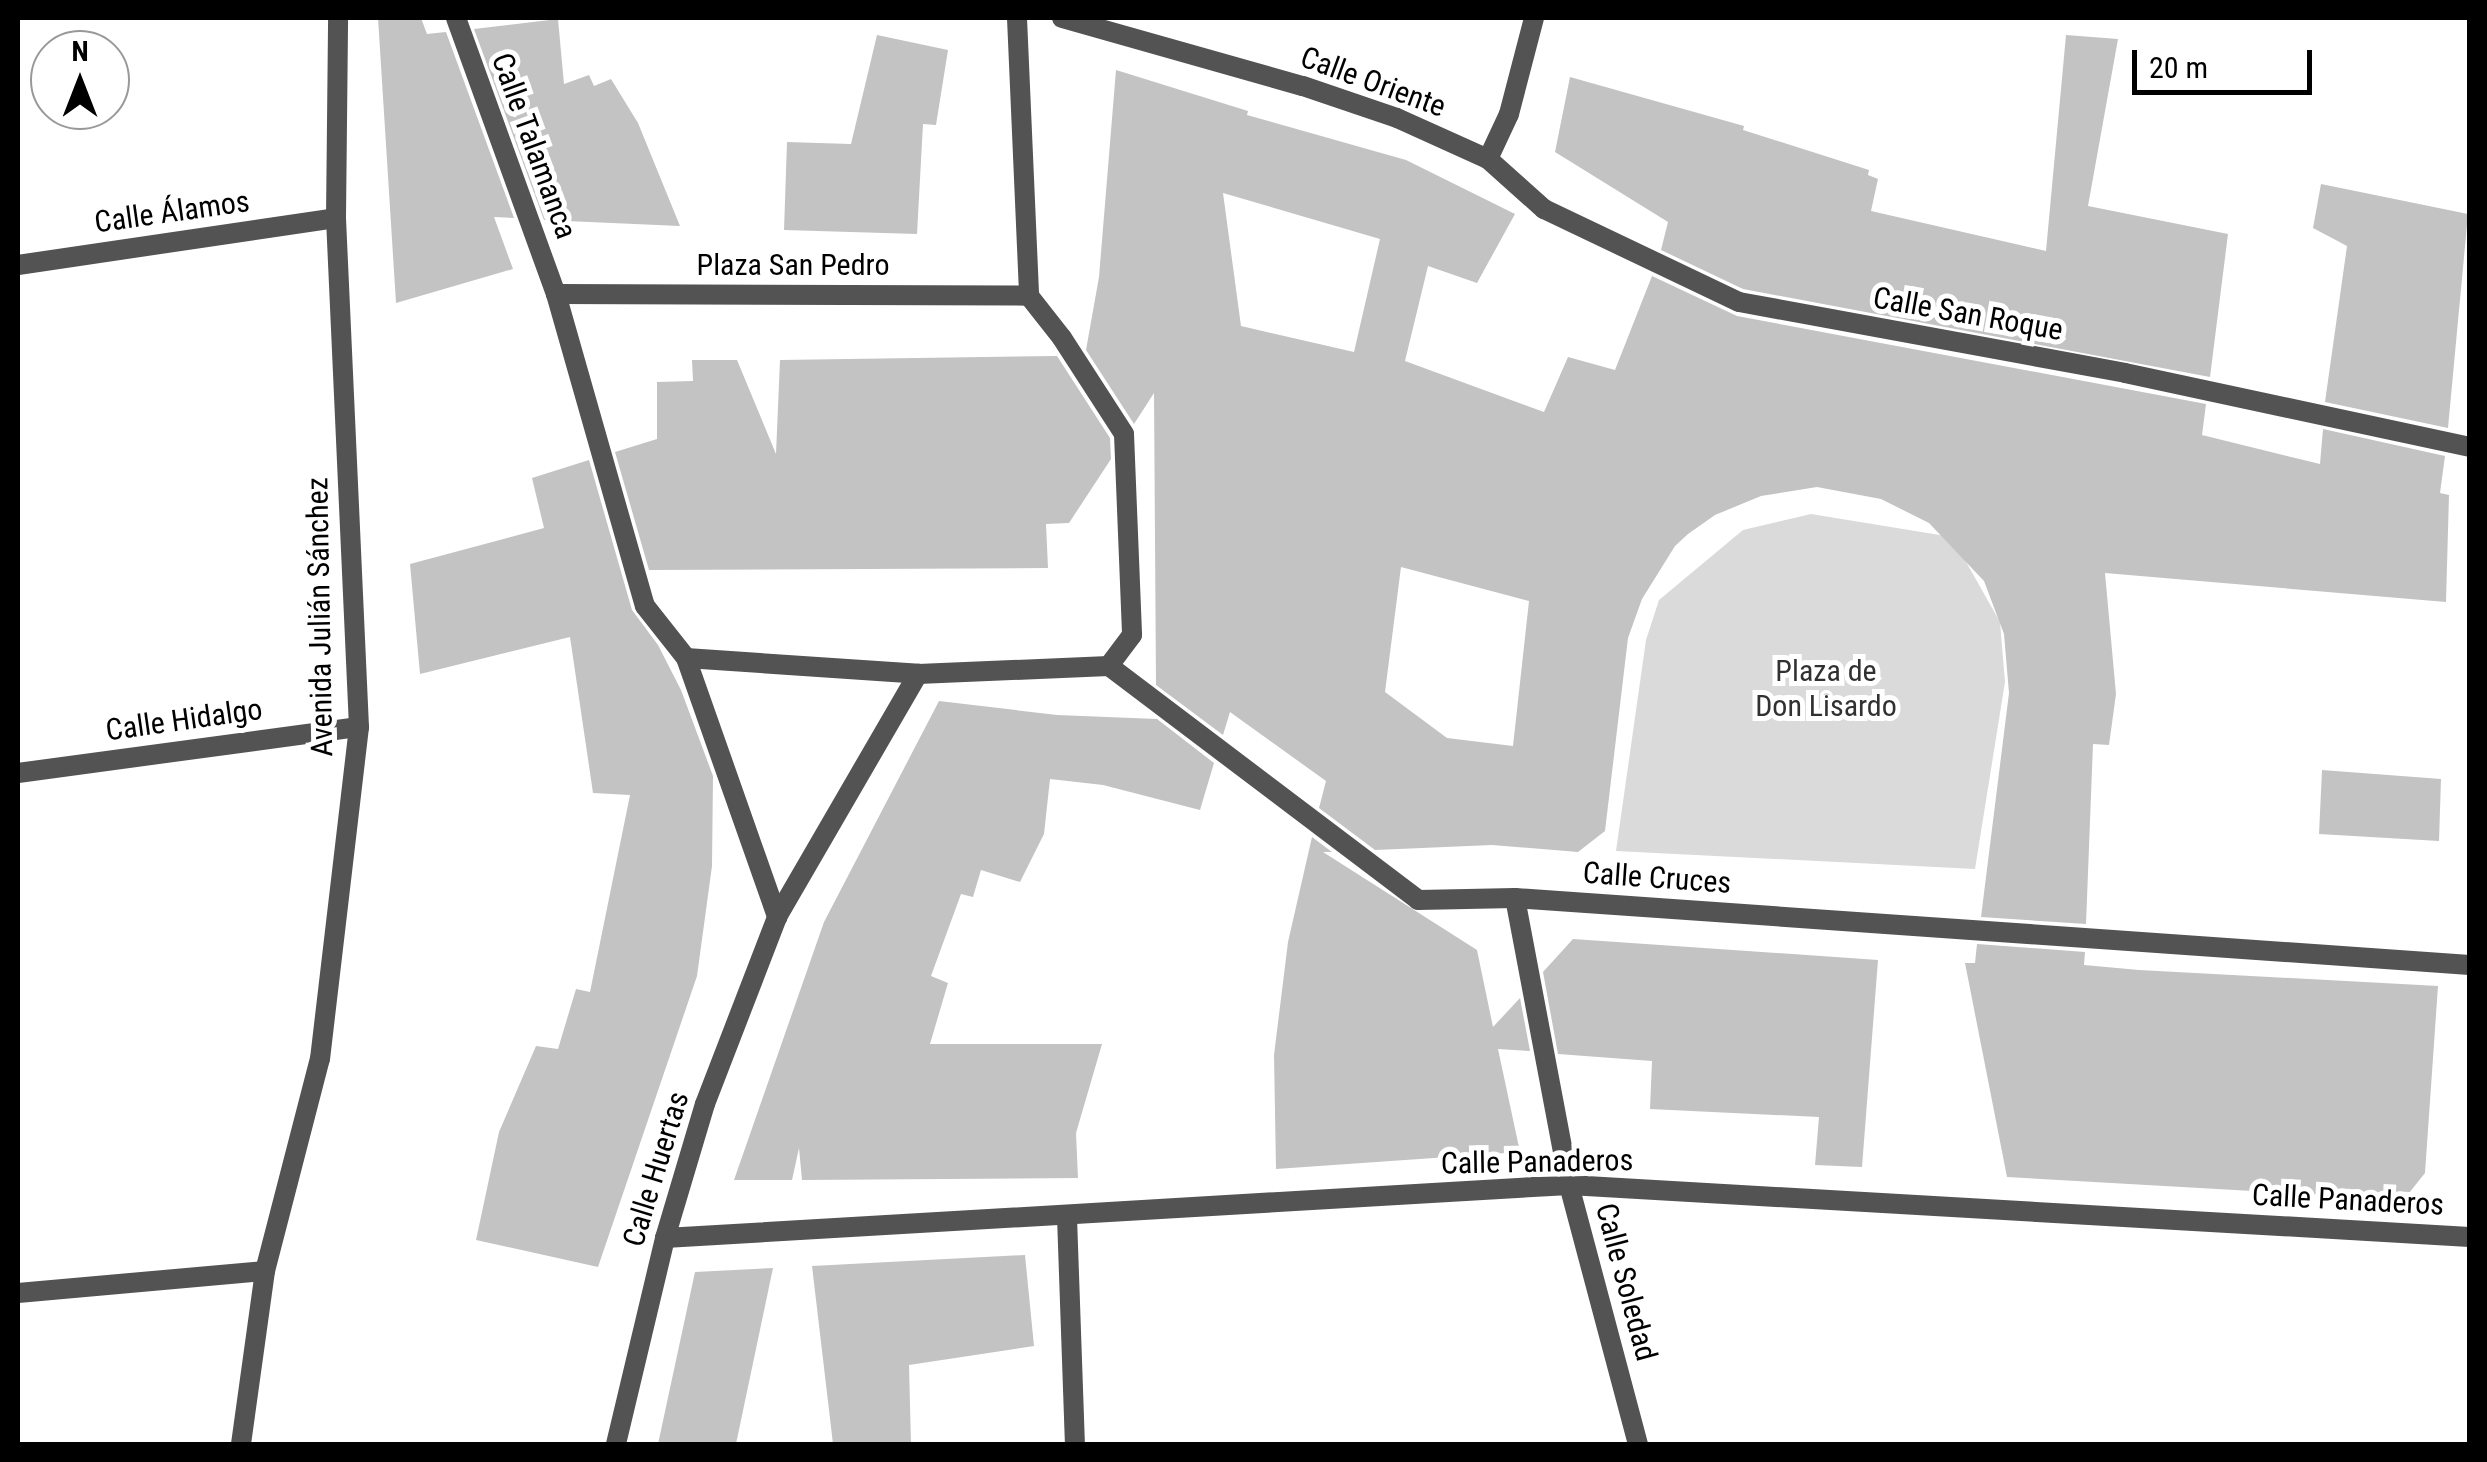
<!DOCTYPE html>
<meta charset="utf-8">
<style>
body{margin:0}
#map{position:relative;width:2487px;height:1462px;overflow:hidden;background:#fff;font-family:"Roboto Condensed",sans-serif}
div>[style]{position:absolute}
.green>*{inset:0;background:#dadada}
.building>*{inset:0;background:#c3c3c3}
.minor>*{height:20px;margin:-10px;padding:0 10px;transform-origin:10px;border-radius:10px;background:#535353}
span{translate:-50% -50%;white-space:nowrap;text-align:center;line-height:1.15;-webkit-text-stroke:10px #fff;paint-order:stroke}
.street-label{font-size:30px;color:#000}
.park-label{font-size:30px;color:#313131}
.frame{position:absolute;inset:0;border:20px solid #000;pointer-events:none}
.north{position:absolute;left:30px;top:30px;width:100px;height:100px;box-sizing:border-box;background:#fff;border:2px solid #999;border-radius:50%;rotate:0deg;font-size:28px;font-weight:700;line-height:40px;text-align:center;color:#000}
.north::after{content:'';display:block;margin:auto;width:35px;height:45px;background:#000;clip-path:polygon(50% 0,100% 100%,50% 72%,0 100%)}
.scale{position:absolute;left:2132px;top:50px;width:180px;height:45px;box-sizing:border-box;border:5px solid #000;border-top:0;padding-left:12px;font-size:30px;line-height:35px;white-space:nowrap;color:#000;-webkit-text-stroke:8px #fff;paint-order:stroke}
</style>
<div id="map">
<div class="green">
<i style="clip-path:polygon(1811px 514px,1952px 537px,2000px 622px,2005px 682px,1975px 869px,1616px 851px,1646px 640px,1659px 600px,1743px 530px)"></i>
</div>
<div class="building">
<i style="clip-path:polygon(378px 18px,421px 18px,427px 34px,446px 32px,514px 218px,494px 217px,513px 269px,396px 303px)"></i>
<i style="clip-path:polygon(558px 19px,564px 84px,589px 75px,594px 86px,611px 79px,638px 123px,680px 226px,544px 220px,474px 29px)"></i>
<i style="clip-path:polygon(877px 35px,948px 50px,936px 125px,923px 124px,917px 234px,784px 230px,787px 142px,851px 144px)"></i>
<i style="clip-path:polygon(2066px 35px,2118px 39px,2088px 206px,2228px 234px,2210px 377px,1743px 289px,1661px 250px,1668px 222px,1555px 152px,1570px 77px,1744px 126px,1743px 130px,1869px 170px,1868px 175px,1878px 179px,1871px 211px,2046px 251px)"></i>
<i style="clip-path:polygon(evenodd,1116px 70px,1248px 111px,1247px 115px,1406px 160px,1515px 214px,1477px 283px,1428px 266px,1405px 361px,1544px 412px,1568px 357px,1615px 370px,1652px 276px,1737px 316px,2206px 404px,2202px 435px,2320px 464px,2323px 429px,2445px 456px,2440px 493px,2449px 495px,2446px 602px,2105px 573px,2116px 694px,2109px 745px,2093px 744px,2086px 924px,1981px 917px,2009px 693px,2004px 634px,1984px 581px,1929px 523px,1881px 499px,1817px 487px,1761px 496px,1715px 515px,1688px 534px,1675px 546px,1642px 599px,1628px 638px,1605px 831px,1578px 852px,1492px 845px,1375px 850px,1319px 808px,1326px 781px,1230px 712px,1223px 735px,1156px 685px,1154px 393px,1134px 424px,1086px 350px,1099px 277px,1116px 70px,1223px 193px,1380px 239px,1354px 352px,1241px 326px,1223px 193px,1116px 70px,1401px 567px,1529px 601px,1513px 746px,1447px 738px,1385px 692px,1401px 567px)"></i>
<i style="clip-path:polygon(2321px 184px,2468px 214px,2448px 428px,2325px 402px,2347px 246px,2313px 228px)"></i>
<i style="clip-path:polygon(1057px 356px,1110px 438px,1111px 459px,1069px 523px,1046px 524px,1048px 568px,649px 570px,615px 452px,657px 439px,657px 382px,693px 381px,692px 360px,737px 360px,776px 454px,780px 360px)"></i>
<i style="clip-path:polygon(589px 460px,632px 610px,658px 645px,681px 690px,713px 776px,712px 866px,697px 976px,598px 1267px,476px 1240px,499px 1132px,536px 1046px,558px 1049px,576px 989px,590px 992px,630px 795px,593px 793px,570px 637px,420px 674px,410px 564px,544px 528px,532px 478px)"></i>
<i style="clip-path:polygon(939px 701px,1057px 715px,1157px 719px,1214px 763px,1200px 810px,1103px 785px,1050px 779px,1044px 834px,1020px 882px,981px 870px,973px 897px,961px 894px,931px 976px,948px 983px,930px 1044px,1102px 1044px,1076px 1133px,1078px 1178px,802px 1180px,799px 1148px,792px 1180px,734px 1180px,824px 922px)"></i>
<i style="clip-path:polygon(2322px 770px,2441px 779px,2439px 841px,2319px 834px)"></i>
<i style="clip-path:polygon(1312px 837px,1332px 852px,1323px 852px,1477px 950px,1493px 1027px,1520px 998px,1530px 1051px,1498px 1049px,1520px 1152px,1276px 1169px,1274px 1055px,1288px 942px)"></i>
<i style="clip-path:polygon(1573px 939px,1878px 960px,1862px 1167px,1815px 1165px,1819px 1117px,1650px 1109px,1652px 1061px,1558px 1054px,1543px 972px)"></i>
<i style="clip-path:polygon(1977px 944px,2085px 952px,2084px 965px,2139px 970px,2438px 986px,2425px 1173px,2409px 1193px,2395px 1199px,2007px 1177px,1965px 963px,1975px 963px)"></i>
<i style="clip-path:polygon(1025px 1255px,1034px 1346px,909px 1365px,911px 1444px,833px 1444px,812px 1266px)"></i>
<i style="clip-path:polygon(773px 1268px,736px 1444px,658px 1444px,695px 1272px)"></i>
</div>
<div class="minor">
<i style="left:456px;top:18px;width:294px;rotate:70.1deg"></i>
<i style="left:556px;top:294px;width:324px;rotate:74.1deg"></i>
<i style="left:645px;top:606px;width:66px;rotate:51.7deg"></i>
<i style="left:686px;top:658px;width:275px;rotate:70.6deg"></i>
<i style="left:1017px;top:18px;width:278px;rotate:87.5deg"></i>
<i style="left:1062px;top:18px;width:250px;rotate:15.8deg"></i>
<i style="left:1303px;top:86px;width:99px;rotate:18.8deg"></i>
<i style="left:1397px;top:118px;width:100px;rotate:24.3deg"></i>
<i style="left:1488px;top:159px;width:75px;rotate:41.8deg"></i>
<i style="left:1544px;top:209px;width:216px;rotate:25.5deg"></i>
<i style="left:1739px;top:302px;width:392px;rotate:10.4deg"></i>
<i style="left:2125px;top:373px;width:353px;rotate:12.1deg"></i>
<i style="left:1488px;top:159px;width:50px;rotate:-65deg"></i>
<i style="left:1509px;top:114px;width:99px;rotate:-75.4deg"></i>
<i style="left:18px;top:265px;width:321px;rotate:-8.4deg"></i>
<i style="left:556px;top:294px;width:473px;rotate:0.2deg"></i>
<i style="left:1029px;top:296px;width:53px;rotate:51.8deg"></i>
<i style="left:1062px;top:338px;width:114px;rotate:57.1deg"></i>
<i style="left:1124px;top:434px;width:201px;rotate:87.7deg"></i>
<i style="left:1132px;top:635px;width:39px;rotate:127deg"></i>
<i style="left:686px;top:658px;width:233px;rotate:3.9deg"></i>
<i style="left:918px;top:674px;width:191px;rotate:-2.4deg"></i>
<i style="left:1109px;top:666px;width:388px;rotate:37.1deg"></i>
<i style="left:1418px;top:900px;width:97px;rotate:-1.2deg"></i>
<i style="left:1515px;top:898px;width:957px;rotate:4.01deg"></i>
<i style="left:18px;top:773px;width:344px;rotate:-7.7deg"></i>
<i style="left:1515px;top:898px;width:292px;rotate:79.3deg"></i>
<i style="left:1569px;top:1185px;width:268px;rotate:75.1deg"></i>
<i style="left:1067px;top:1217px;width:227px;rotate:88deg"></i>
<i style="left:665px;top:1238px;width:906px;rotate:-3.36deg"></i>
<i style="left:1569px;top:1185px;width:902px;rotate:3.3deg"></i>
<i style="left:18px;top:1293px;width:248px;rotate:-5.1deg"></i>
<i style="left:241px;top:1444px;width:175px;rotate:-82.1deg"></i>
<i style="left:265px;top:1271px;width:219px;rotate:-75.5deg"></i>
<i style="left:320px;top:1059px;width:334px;rotate:-83.3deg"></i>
<i style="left:359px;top:727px;width:510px;rotate:-92.59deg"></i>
<i style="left:336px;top:218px;width:200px;rotate:-89.4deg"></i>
<i style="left:616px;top:1444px;width:212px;rotate:-76.6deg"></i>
<i style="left:665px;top:1238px;width:140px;rotate:-73.4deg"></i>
<i style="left:705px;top:1104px;width:200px;rotate:-68.9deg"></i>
<i style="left:777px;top:917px;width:281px;rotate:-59.9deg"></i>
</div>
<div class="street-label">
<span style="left:1373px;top:82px;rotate:20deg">Calle Oriente</span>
<span style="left:534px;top:146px;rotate:70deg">Calle Talamanca</span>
<span style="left:172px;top:212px;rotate:-8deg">Calle Álamos</span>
<span style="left:793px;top:265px">Plaza San Pedro</span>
<span style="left:1968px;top:314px;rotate:10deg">Calle San Roque</span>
<span style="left:320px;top:617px;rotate:-91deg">Avenida Julián Sánchez</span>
<span style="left:184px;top:720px;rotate:-8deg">Calle Hidalgo</span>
<span style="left:1657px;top:878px;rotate:4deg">Calle Cruces</span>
<span style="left:1537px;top:1162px;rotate:-1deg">Calle Panaderos</span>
<span style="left:656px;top:1169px;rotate:-73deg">Calle Huertas</span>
<span style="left:2348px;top:1200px;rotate:3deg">Calle Panaderos</span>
<span style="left:1626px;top:1282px;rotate:75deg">Calle Soledad</span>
</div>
<div class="park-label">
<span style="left:1826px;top:688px">Plaza de<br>Don Lisardo</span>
</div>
<div class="frame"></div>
<div class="north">N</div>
<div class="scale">20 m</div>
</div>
